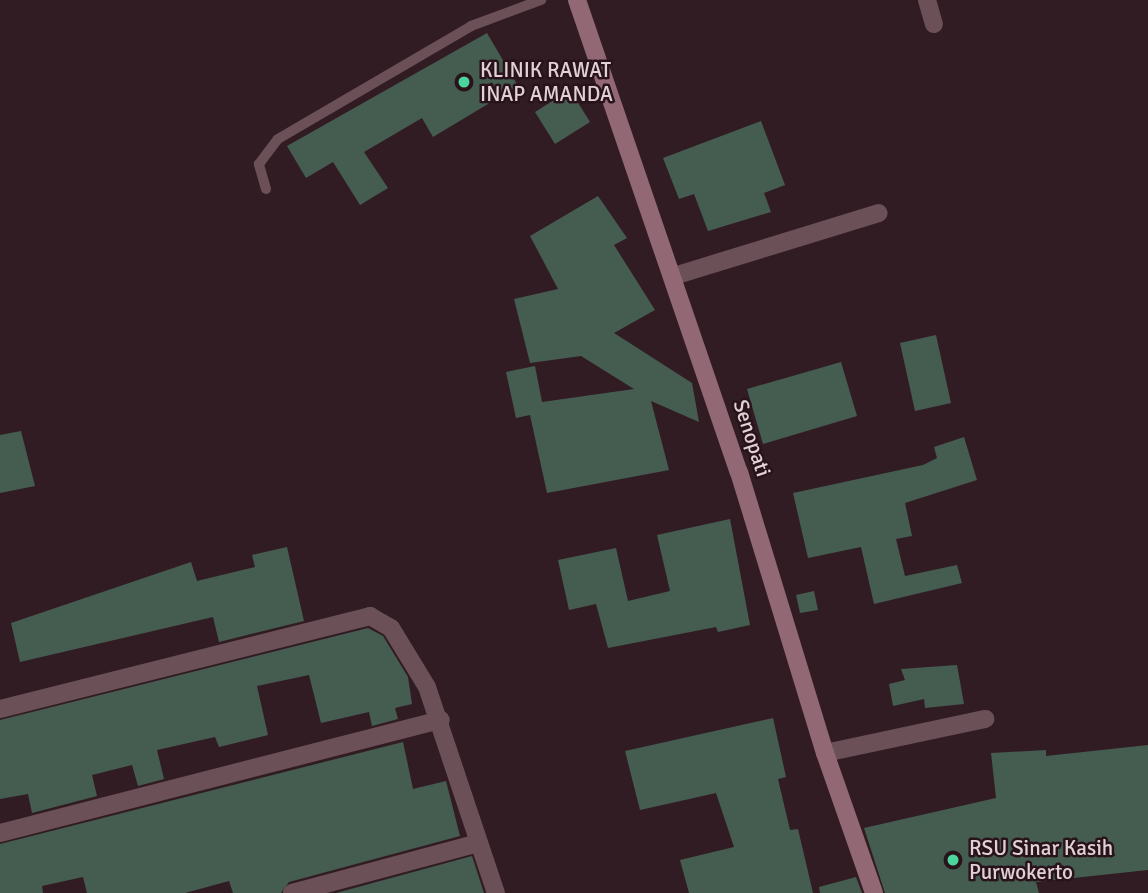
<!DOCTYPE html>
<style>
body{margin:0}
#map{position:relative;width:1148px;height:893px;overflow:hidden;background:#321c24;font-family:Signika,sans-serif}
div>[style]{position:absolute}
.building>*{inset:0;background:#455d51}
.lane>*{height:10px;margin:-5px;padding:0 5px;transform-origin:5px;border-radius:5px;background:#6b5058}
.street>*{height:18px;margin:-9px;padding:0 9px;transform-origin:9px;border-radius:9px;background:#6b5058}
.secondary>*{height:18px;margin:-9px;padding:0 9px;transform-origin:9px;border-radius:9px;background:#926875}
.dots>*{width:19px;height:19px;translate:-50% -50%;box-sizing:border-box;border:4px solid #28131a;border-radius:50%}
span{translate:-50% -50%;white-space:nowrap;text-align:center;line-height:1.15;-webkit-text-stroke:5px #28131a;paint-order:stroke}
.poi-label{font-size:21px;color:#e1d1d6}
.left{translate:0 -50%;text-align:left}
.street-label{font-size:21px;color:#e1d1d6}
</style>
<div id="map">
<div class="building">
<i style="clip-path:polygon(487px 33px,518px 86px,433px 137px,422px 118px,364px 152px,388px 188px,360px 205px,333px 162px,306px 178px,287px 146px)"></i>
<i style="clip-path:polygon(570px 90px,590px 122px,555px 144px,535px 112px)"></i>
<i style="clip-path:polygon(761px 121px,785px 185px,764px 193px,771px 212px,708px 231px,694px 194px,679px 199px,663px 158px)"></i>
<i style="clip-path:polygon(598px 196px,627px 238px,614px 245px,655px 310px,614px 333px,692px 383px,699px 422px,651px 401px,669px 470px,547px 493px,530px 415px,516px 418px,506px 372px,535px 366px,542px 402px,634px 389px,581px 356px,530px 363px,514px 299px,558px 289px,530px 236px)"></i>
<i style="clip-path:polygon(936px 335px,951px 403px,915px 411px,900px 343px)"></i>
<i style="clip-path:polygon(841px 362px,857px 416px,763px 444px,747px 389px)"></i>
<i style="clip-path:polygon(21px 431px,35px 486px,0 493px,0 435px)"></i>
<i style="clip-path:polygon(964px 437px,977px 480px,905px 503px,912px 536px,896px 539px,905px 576px,957px 565px,962px 583px,874px 604px,861px 547px,808px 558px,793px 493px,923px 465px,937px 458px,934px 447px)"></i>
<i style="clip-path:polygon(730px 519px,750px 625px,718px 632px,716px 627px,608px 648px,596px 604px,569px 610px,558px 560px,616px 548px,628px 601px,670px 591px,657px 535px)"></i>
<i style="clip-path:polygon(287px 547px,304px 621px,219px 642px,213px 617px,20px 662px,11px 623px,191px 562px,197px 581px,255px 567px,252px 555px)"></i>
<i style="clip-path:polygon(814px 591px,818px 610px,800px 613px,796px 595px)"></i>
<i style="clip-path:polygon(368px 628px,383px 636px,408px 677px,412px 704px,395px 708px,398px 719px,372px 726px,369px 712px,321px 723px,309px 675px,257px 686px,268px 735px,219px 747px,215px 737px,157px 750px,164px 779px,138px 786px,132px 765px,92px 775px,97px 796px,32px 813px,28px 794px,0 799px,0 720px)"></i>
<i style="clip-path:polygon(957px 665px,964px 704px,925px 708px,924px 699px,893px 706px,889px 684px,905px 680px,901px 669px)"></i>
<i style="clip-path:polygon(773px 718px,786px 777px,778px 779px,790px 830px,798px 829px,813px 893px,689px 893px,680px 860px,734px 847px,716px 793px,640px 810px,625px 751px)"></i>
<i style="clip-path:polygon(403px 742px,413px 789px,446px 781px,460px 836px,289px 882px,281px 893px,233px 893px,229px 881px,185px 893px,87px 893px,83px 877px,42px 886px,43px 893px,0 893px,0 844px)"></i>
<i style="clip-path:polygon(1148px 745px,1148px 870px,1036px 882px,1039px 893px,885px 893px,864px 828px,996px 798px,991px 753px,1046px 750px,1046px 756px)"></i>
<i style="clip-path:polygon(472px 856px,484px 893px,336px 893px)"></i>
<i style="clip-path:polygon(856px 877px,862px 893px,820px 893px,819px 887px)"></i>
</div>
<div class="lane">
<i style="left:266px;top:189px;width:26px;rotate:-106deg"></i>
<i style="left:259px;top:164px;width:31px;rotate:-53deg"></i>
<i style="left:278px;top:139px;width:224px;rotate:-30.3deg"></i>
<i style="left:471px;top:26px;width:75px;rotate:-20.4deg"></i>
</div>
<div class="street">
<i style="left:927px;top:0;width:25px;rotate:74deg"></i>
<i style="left:674px;top:276px;width:214px;rotate:-17.1deg"></i>
<i style="left:0;top:709px;width:382px;rotate:-14.1deg"></i>
<i style="left:370px;top:616px;width:24px;rotate:30deg"></i>
<i style="left:391px;top:628px;width:69px;rotate:58.6deg"></i>
<i style="left:427px;top:687px;width:217px;rotate:71.5deg"></i>
<i style="left:825px;top:753px;width:164px;rotate:-12deg"></i>
<i style="left:0;top:833px;width:455px;rotate:-14.4deg"></i>
<i style="left:292px;top:893px;width:193px;rotate:-15deg"></i>
</div>
<div class="secondary">
<i style="left:577px;top:0;width:499px;rotate:71.1deg"></i>
<i style="left:739px;top:472px;width:294px;rotate:73deg"></i>
<i style="left:825px;top:753px;width:148px;rotate:70.7deg"></i>
</div>
<div class="dots">
<i style="left:464px;top:82px;background:#4bd49b"></i>
<i style="left:953px;top:860px;background:#4bd49b"></i>
</div>
<div class="poi-label">
<span class="left" style="left:480px;top:82px">KLINIK RAWAT<br>INAP AMANDA</span>
<span class="left" style="left:969px;top:860px">RSU Sinar Kasih<br>Purwokerto</span>
</div>
<div class="street-label">
<span style="left:752px;top:438px;rotate:72deg">Senopati</span>
</div>
</div>
